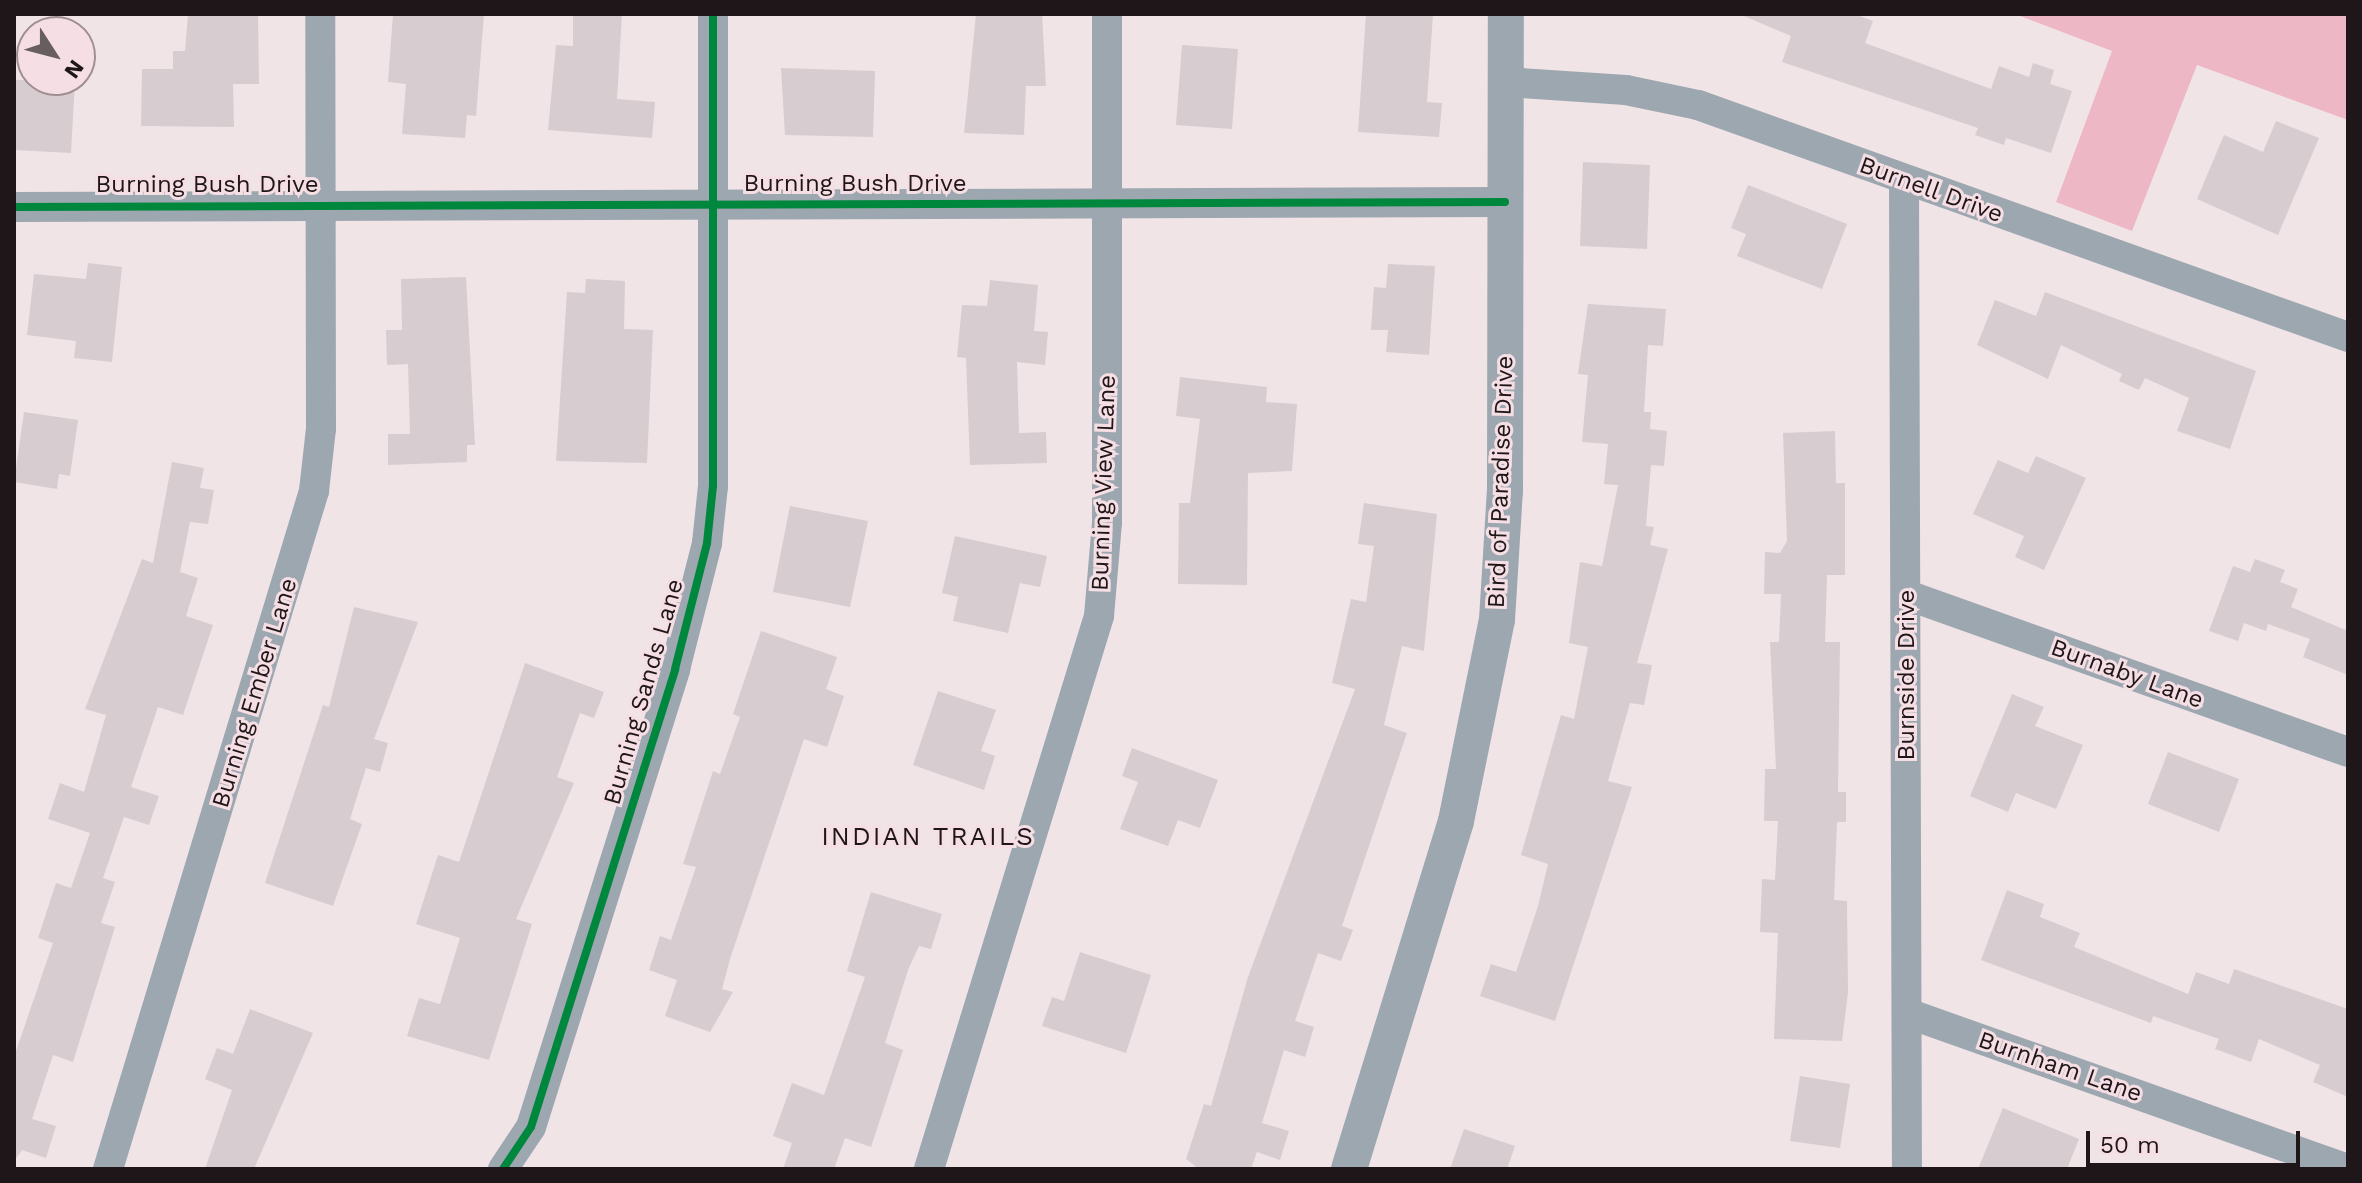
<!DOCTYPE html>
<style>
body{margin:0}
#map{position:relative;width:2362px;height:1183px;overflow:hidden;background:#f1e4e7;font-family:"Work Sans",sans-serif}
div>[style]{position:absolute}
.forest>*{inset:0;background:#eeb7c6}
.building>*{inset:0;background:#d7cccf}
.minor>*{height:30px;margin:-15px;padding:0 15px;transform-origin:15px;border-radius:15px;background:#9da7b0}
.tertiary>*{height:36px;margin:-18px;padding:0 18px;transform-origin:18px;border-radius:18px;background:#9da7b0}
.cycleway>*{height:8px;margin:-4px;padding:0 4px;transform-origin:4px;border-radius:4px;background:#00873e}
span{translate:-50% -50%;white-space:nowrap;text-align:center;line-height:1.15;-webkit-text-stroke:6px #f6dfe4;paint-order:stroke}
.street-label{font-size:24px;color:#1e1618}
.neighbourhood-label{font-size:26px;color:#1e1618;letter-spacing:2px}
.frame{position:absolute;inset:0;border:16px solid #1e1618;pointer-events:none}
.north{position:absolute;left:16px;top:16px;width:80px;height:80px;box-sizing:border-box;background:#f6dfe4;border:2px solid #a08f92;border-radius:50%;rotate:126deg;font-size:22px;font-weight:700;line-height:32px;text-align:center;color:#1e1618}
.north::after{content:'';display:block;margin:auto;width:28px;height:36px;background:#685e60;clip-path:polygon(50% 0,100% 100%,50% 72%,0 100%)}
.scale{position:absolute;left:2086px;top:1131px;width:214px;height:36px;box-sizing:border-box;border:4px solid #1e1618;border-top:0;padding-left:10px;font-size:24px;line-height:28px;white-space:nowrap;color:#1e1618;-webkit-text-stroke:6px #f6dfe4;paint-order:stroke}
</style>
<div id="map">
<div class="forest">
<i style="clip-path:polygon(2015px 14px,2348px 14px,2348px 120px,2197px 65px,2132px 231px,2056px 202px,2112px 51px)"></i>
</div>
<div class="building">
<i style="clip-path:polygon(188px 14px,258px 14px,259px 84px,233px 84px,234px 127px,141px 126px,142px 69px,173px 69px,173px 51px,185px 51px)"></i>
<i style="clip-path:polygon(393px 14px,484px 14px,476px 116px,467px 115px,465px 138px,402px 134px,406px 84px,388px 82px)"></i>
<i style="clip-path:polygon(573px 14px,622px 14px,617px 99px,655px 102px,652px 138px,548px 130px,556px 45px,573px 46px)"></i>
<i style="clip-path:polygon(976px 14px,1042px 14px,1046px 86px,1026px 86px,1024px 135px,964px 133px)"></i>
<i style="clip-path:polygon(1366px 14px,1433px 14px,1427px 102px,1442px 103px,1439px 137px,1358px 132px)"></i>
<i style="clip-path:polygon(1739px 14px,1854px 14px,1873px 21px,1865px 43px,1991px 89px,1999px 66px,2029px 77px,2033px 63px,2054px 70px,2050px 84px,2072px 91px,2051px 153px,2006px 138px,2004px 145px,1975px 135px,1978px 128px,1782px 62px,1791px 36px)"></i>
<i style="clip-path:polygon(1182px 45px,1238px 49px,1232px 129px,1176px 125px)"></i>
<i style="clip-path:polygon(781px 68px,875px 71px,873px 137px,785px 135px)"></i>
<i style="clip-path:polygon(14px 80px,75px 80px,71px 153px,14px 150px)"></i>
<i style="clip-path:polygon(2276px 121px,2319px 138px,2278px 235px,2197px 199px,2224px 135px,2263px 152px)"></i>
<i style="clip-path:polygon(1583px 162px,1650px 165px,1647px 249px,1580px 246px)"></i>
<i style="clip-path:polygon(1748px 185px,1847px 224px,1822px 289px,1737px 256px,1746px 234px,1731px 228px)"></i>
<i style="clip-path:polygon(88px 263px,122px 267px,112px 362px,74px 358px,76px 341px,27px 335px,34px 274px,86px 279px)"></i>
<i style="clip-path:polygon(1388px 264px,1435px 266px,1429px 355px,1386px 352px,1388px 330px,1371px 330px,1374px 287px,1386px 288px)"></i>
<i style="clip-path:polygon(466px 277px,475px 445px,467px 445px,467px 462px,388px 465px,388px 434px,410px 434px,408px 364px,387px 365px,386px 330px,402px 330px,401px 279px)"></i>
<i style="clip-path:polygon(586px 279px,625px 281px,624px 329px,653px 330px,647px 463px,556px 461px,567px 292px,585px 293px)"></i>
<i style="clip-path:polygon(990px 280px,1038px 285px,1034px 331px,1048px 332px,1045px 365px,1017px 362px,1019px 433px,1046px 432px,1047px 463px,970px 465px,966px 358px,957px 357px,962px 305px,987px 306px)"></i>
<i style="clip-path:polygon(2045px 292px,2256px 371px,2230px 449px,2177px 431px,2189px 398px,2145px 378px,2139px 390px,2119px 381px,2122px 374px,2061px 345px,2048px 379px,1977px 345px,1995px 300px,2036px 316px)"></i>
<i style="clip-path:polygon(1588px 304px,1666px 309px,1663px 346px,1648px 345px,1644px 412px,1651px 412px,1650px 429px,1667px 431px,1664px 466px,1651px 465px,1646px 526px,1654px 527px,1650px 545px,1668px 549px,1637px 663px,1652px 665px,1644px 705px,1630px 703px,1608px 781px,1632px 787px,1555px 1021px,1480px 996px,1491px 964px,1516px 972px,1538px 906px,1548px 864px,1521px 855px,1561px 715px,1574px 719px,1588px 647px,1569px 643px,1580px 562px,1602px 566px,1618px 485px,1604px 484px,1608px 444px,1582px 442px,1588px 375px,1578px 374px)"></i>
<i style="clip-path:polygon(1180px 377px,1267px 387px,1266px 402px,1297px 404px,1292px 471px,1248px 473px,1247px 585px,1178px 584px,1179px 503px,1190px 503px,1200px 419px,1176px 416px)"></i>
<i style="clip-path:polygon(24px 412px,78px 420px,70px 476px,59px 474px,57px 489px,14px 482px)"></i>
<i style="clip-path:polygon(1835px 431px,1836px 483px,1845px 483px,1845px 575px,1827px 575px,1825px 642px,1840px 642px,1838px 792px,1846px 792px,1846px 822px,1837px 822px,1834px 900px,1847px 901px,1848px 992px,1842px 1041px,1774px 1039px,1778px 933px,1760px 932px,1762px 879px,1775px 880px,1778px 821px,1764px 821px,1765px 769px,1776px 769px,1770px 642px,1779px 642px,1781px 594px,1764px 594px,1765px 552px,1780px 553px,1787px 541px,1783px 433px)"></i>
<i style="clip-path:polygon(2036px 456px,2086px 478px,2044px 570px,2015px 557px,2024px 536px,1973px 514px,1998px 460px,2028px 473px)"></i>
<i style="clip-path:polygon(172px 462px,204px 468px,200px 488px,214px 490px,208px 524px,190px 522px,180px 572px,198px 578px,186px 616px,213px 625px,183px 715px,158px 707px,131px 787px,159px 796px,149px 825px,124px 817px,103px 878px,115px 882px,101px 923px,115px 927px,73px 1062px,53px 1055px,32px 1119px,56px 1126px,46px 1158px,22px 1150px,14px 1161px,14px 1057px,53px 943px,38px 938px,56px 883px,71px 888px,90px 833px,48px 819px,60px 783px,84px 792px,106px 715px,85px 709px,142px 559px,153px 563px)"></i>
<i style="clip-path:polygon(1364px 503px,1437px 514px,1424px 651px,1402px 646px,1384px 725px,1407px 733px,1342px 926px,1353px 930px,1341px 961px,1318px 953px,1295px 1021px,1314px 1027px,1305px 1057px,1284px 1050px,1262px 1123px,1289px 1131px,1280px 1160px,1257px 1152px,1251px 1169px,1199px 1169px,1186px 1159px,1204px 1104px,1211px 1106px,1248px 977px,1355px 689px,1332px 683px,1351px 599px,1366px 602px,1374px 546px,1358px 544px)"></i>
<i style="clip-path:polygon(790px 506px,868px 521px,850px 607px,773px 592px)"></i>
<i style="clip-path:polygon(955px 536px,1047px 556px,1040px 587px,1020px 583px,1008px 633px,953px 621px,958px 597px,942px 593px)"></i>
<i style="clip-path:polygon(2255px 559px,2285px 570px,2280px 582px,2298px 589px,2291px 607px,2348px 631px,2348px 675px,2303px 657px,2310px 639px,2268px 624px,2266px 631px,2244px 623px,2238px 641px,2209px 631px,2233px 566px,2250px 572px)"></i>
<i style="clip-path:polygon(354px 607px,418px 622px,374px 739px,388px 743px,380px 772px,366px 768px,350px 819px,362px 824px,333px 906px,265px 883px,323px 705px,329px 707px)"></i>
<i style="clip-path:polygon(761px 631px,837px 657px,826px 689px,844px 696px,827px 747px,804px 739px,730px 959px,722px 989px,733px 992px,710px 1032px,665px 1016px,677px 980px,649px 970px,660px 936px,671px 940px,696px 867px,683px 864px,713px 771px,720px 774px,740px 717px,733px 714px)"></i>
<i style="clip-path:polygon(525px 663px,604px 692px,594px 718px,580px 713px,557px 777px,574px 783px,516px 919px,532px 924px,489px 1060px,407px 1036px,419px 998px,440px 1004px,460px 938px,416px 924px,438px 855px,459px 862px)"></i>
<i style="clip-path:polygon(938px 691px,996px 710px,981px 751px,995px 756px,984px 790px,913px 765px)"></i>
<i style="clip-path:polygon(2012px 694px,2044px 707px,2035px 726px,2083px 745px,2056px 809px,2016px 793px,2008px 812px,1970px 796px)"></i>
<i style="clip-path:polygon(1132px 748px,1218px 780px,1200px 828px,1178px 820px,1168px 846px,1120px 829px,1138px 782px,1122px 776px)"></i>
<i style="clip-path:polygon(2168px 752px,2239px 779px,2219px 832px,2148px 804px)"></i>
<i style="clip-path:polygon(2007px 890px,2044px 904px,2040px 917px,2080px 933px,2074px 947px,2188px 994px,2196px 972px,2229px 984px,2234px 969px,2348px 1009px,2348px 1097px,2313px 1082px,2320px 1065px,2259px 1039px,2251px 1062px,2215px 1049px,2219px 1039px,2153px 1016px,2151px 1023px,1981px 960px)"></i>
<i style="clip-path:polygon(871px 892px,942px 914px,931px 949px,919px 946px,908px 970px,885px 1043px,903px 1050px,871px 1147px,845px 1138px,834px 1169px,783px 1169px,792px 1143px,773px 1136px,792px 1083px,824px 1095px,865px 977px,847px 971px)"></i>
<i style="clip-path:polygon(1080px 952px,1151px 975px,1126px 1053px,1042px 1026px,1052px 997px,1064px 1001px)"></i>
<i style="clip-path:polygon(250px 1009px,313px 1033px,254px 1169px,205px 1169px,232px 1090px,205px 1079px,217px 1048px,233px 1054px)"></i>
<i style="clip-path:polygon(1800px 1076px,1850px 1084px,1840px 1148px,1790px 1141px)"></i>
<i style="clip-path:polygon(2003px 1108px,2079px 1139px,2067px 1169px,1978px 1169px)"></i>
<i style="clip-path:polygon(1464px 1129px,1515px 1146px,1507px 1169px,1450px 1169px)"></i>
</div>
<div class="minor">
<i style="left:1506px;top:82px;width:120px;rotate:3.8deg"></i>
<i style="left:1626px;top:90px;width:74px;rotate:11.8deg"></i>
<i style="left:1698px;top:105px;width:690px;rotate:19.64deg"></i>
<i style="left:1904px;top:181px;width:988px;rotate:89.83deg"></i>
<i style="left:14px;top:207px;width:1491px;rotate:-0.19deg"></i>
<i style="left:1907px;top:595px;width:468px;rotate:19.6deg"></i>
<i style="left:1907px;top:1013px;width:468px;rotate:19.5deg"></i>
<i style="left:108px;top:1169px;width:709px;rotate:-73.1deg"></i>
<i style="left:314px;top:491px;width:62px;rotate:-83.6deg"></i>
<i style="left:321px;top:429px;width:415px;rotate:-90.1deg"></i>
<i style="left:503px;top:1169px;width:50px;rotate:-56.3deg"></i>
<i style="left:531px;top:1127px;width:480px;rotate:-72.5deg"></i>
<i style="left:675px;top:669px;width:130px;rotate:-75.7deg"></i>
<i style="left:707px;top:543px;width:57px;rotate:-84deg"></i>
<i style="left:713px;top:486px;width:472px;rotate:-90deg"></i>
<i style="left:929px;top:1169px;width:579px;rotate:-72.91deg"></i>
<i style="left:1099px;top:616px;width:94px;rotate:-85.1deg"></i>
<i style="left:1107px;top:522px;width:508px;rotate:-90deg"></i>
</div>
<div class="tertiary">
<i style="left:1349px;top:1169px;width:364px;rotate:-72.9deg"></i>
<i style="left:1456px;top:821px;width:205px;rotate:-78.5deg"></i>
<i style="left:1497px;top:620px;width:129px;rotate:-86.5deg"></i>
<i style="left:1505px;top:491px;width:477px;rotate:-89.9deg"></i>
</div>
<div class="cycleway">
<i style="left:14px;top:207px;width:1491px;rotate:-0.19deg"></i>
<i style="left:503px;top:1169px;width:50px;rotate:-56.3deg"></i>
<i style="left:531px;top:1127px;width:480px;rotate:-72.5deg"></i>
<i style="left:675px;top:669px;width:130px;rotate:-75.7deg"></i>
<i style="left:707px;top:543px;width:57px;rotate:-84deg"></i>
<i style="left:713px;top:486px;width:472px;rotate:-90deg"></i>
</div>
<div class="street-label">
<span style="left:855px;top:184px">Burning Bush Drive</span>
<span style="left:207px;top:185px">Burning Bush Drive</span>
<span style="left:1931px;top:190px;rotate:20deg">Burnell Drive</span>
<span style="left:1501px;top:482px;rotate:-88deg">Bird of Paradise Drive</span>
<span style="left:1104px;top:483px;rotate:-88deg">Burning View Lane</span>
<span style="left:2127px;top:674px;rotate:20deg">Burnaby Lane</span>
<span style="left:1907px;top:675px;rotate:-90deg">Burnside Drive</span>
<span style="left:644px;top:692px;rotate:-74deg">Burning Sands Lane</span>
<span style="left:255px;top:693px;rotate:-73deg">Burning Ember Lane</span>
<span style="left:2060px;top:1067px;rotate:19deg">Burnham Lane</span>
</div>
<div class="neighbourhood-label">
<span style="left:928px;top:837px">INDIAN TRAILS</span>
</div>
<div class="frame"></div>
<div class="north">N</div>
<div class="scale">50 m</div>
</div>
